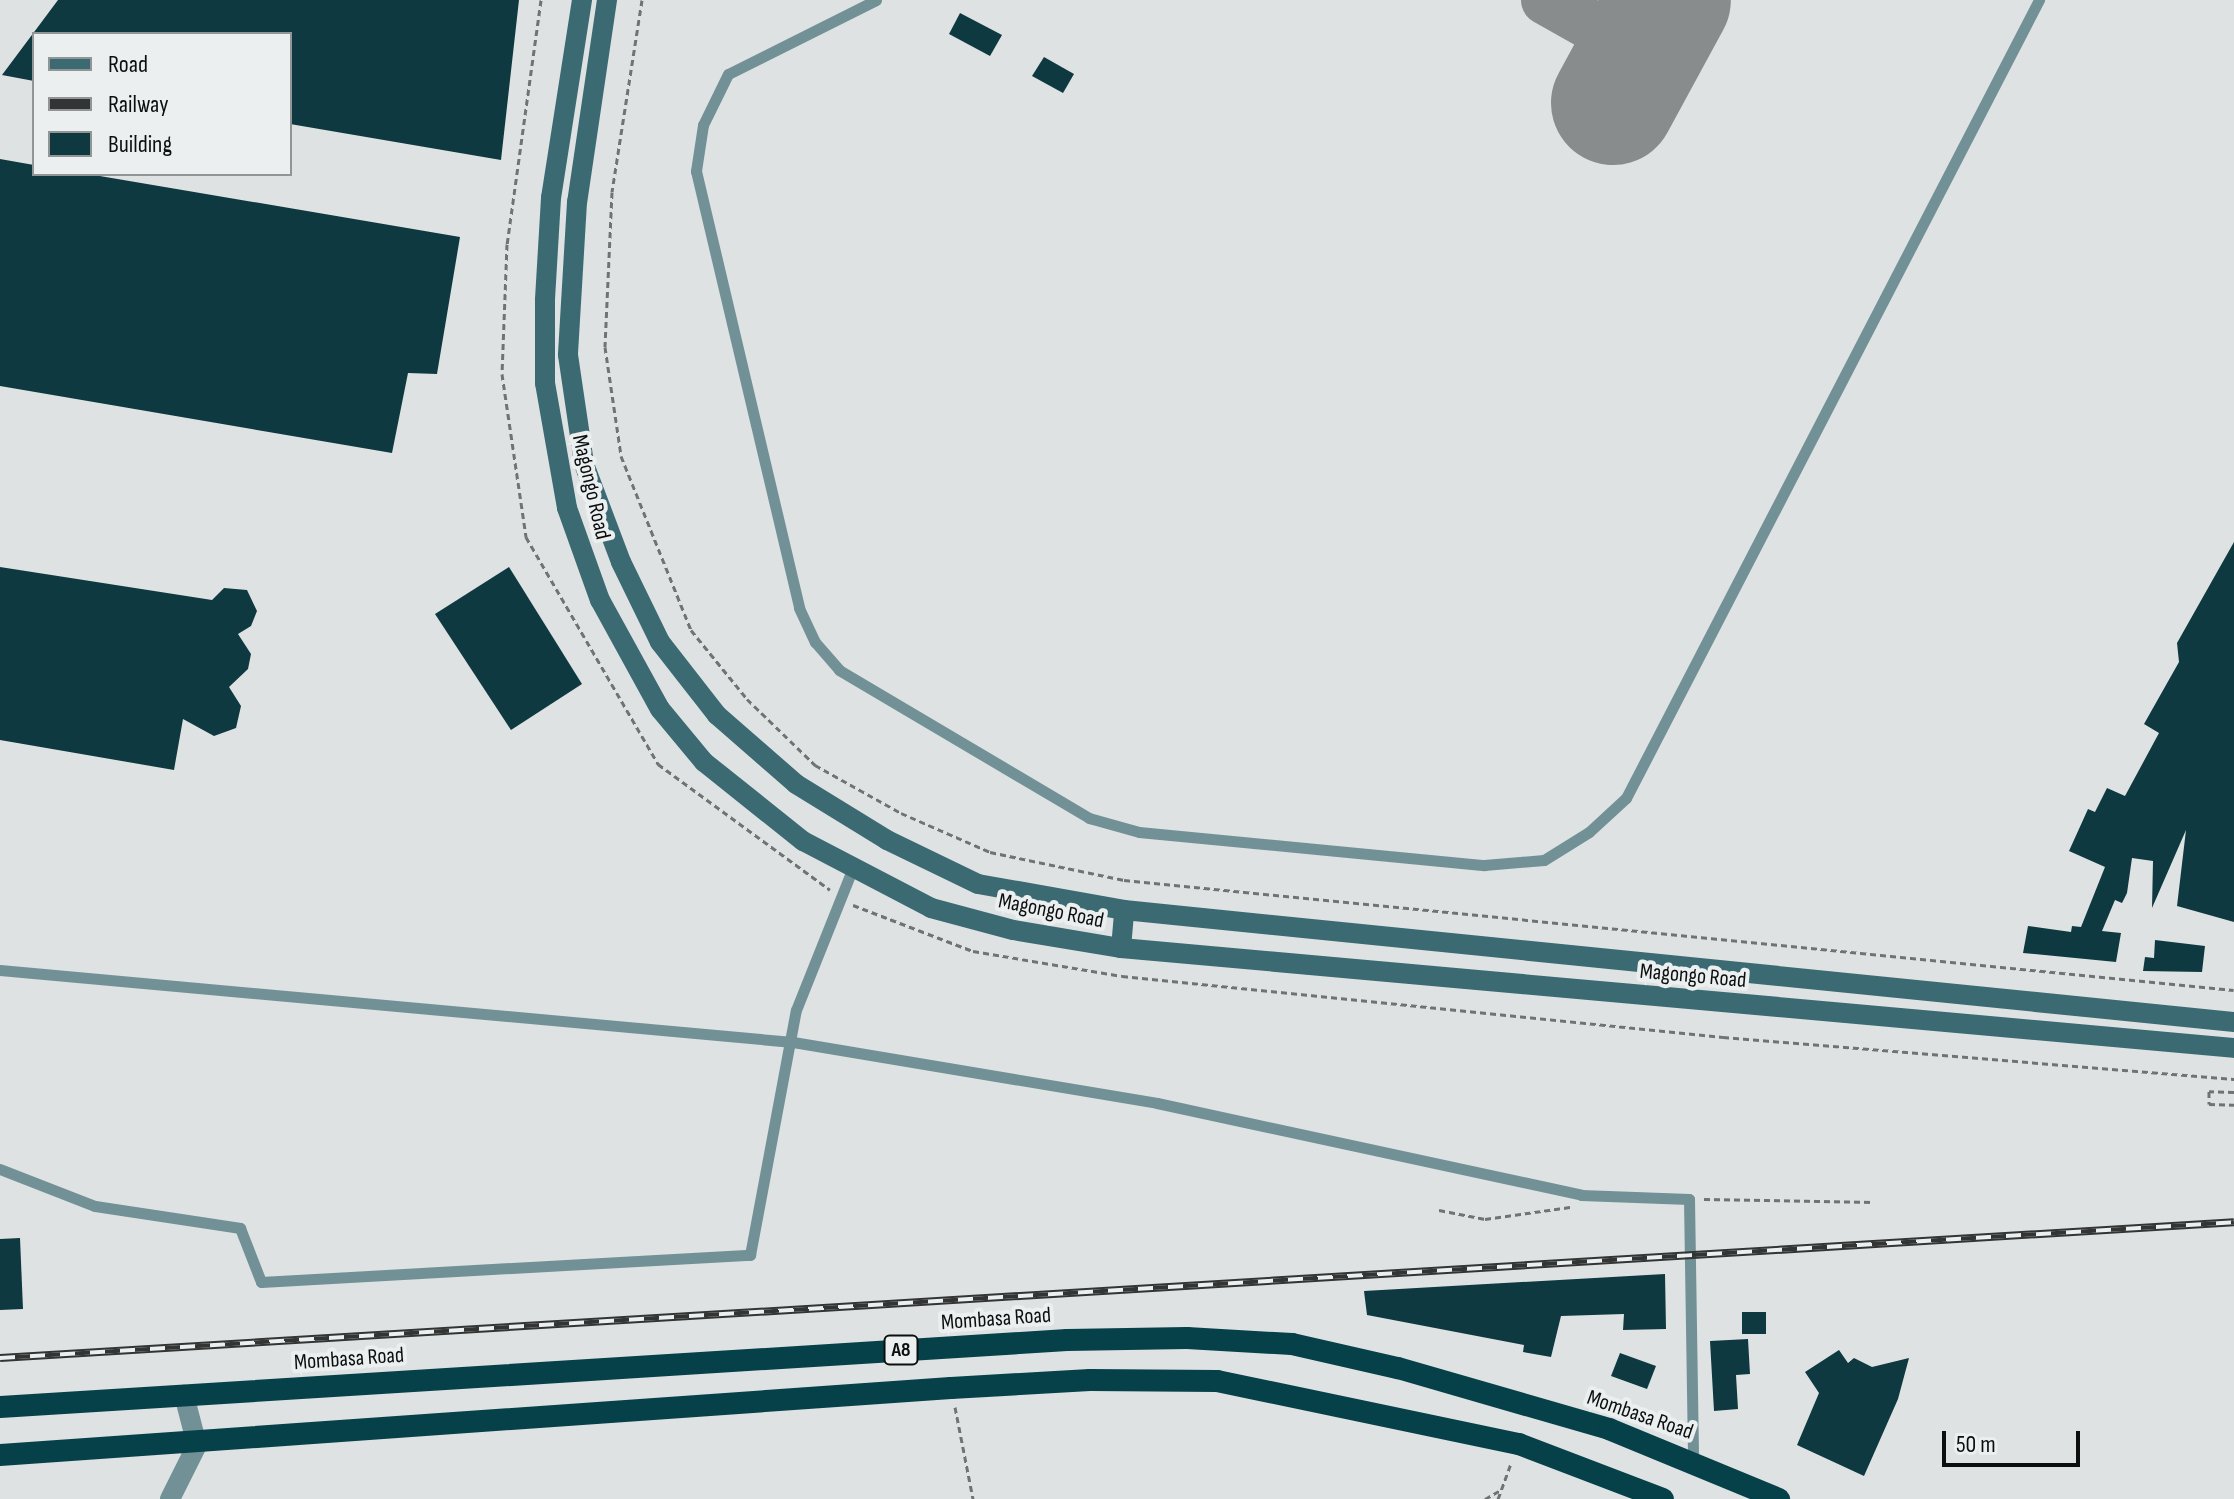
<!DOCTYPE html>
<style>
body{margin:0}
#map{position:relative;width:2234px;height:1499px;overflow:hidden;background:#dee2e3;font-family:"Sofia Sans Condensed",sans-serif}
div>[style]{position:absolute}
.taxiway>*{height:50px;margin:-25px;padding:0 25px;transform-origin:25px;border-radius:25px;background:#888c8c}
.runway>*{height:124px;margin:-62px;padding:0 62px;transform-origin:62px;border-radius:62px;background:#888c8c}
.building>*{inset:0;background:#0f3940}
.path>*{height:3px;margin-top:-1.5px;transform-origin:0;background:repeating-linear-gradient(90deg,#707373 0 6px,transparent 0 10px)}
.service>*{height:11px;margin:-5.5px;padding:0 5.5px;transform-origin:5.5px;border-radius:5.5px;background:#729197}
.minor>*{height:20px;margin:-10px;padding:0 10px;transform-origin:10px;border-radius:10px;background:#729197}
.secondary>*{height:20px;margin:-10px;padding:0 10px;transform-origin:10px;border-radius:10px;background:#3b6a73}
.trunk>*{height:22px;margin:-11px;padding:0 11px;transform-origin:11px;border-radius:11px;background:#06414a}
.rail>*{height:8px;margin-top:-4px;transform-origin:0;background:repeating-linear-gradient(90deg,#ebeff0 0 15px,#333535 0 30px);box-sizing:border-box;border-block:2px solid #333535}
span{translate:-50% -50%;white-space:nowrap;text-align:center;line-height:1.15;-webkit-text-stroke:8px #ebeff0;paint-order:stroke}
.shield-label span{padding:2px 6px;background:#ebeff0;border:2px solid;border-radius:6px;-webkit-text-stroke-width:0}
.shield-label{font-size:20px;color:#0d0f0f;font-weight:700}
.street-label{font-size:22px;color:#0d0f0f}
.legend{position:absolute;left:32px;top:32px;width:260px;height:144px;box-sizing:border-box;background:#ebeff0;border:2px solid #929596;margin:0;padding:10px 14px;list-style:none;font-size:24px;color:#0d0f0f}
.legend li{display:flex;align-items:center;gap:16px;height:40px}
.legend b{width:40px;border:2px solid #929596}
.scale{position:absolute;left:1942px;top:1431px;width:138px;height:36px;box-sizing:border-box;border:4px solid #0d0f0f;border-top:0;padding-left:10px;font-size:24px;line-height:28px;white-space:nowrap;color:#0d0f0f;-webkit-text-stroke:6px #ebeff0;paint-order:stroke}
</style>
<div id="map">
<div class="taxiway">
<i style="left:1546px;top:0;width:108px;rotate:29.4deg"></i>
</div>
<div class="runway">
<i style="left:1613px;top:103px;width:117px;rotate:-61.5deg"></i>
</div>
<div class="building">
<i style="clip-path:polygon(58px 0,519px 0,501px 160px,290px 124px,290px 34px,34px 34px,34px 81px,2px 75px)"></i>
<i style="clip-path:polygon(960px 13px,1002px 35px,990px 56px,949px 34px)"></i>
<i style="clip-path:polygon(1044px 57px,1074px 74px,1063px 93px,1032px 76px)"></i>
<i style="clip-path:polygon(0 159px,34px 165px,34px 174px,88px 174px,460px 237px,437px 374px,408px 373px,392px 453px,0 386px)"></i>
<i style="clip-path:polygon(2234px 542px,2234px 922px,2177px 906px,2186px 830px,2152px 908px,2153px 861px,2132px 858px,2127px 893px,2122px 903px,2115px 900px,2102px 931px,2121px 933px,2116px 962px,2023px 953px,2028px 926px,2071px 932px,2072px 926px,2081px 927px,2105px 867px,2069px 851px,2088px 809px,2095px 812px,2107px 788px,2125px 796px,2159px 733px,2144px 724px,2179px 662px,2177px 643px)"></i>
<i style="clip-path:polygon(0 567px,212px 600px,224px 588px,247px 590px,257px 611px,251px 626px,238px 634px,251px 654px,248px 669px,229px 687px,241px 706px,236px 728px,214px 736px,183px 719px,174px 770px,0 740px)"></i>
<i style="clip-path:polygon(509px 567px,582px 684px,511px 730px,435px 614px)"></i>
<i style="clip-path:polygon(2155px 940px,2205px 946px,2202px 972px,2143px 971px,2145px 957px,2154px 958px)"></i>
<i style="clip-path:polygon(20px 1238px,23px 1309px,0 1310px,0 1239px)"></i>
<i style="clip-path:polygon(1665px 1274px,1666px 1329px,1623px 1330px,1624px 1314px,1561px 1316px,1551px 1357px,1523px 1352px,1524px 1345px,1367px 1315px,1364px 1291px)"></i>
<i style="clip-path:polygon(1742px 1312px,1766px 1312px,1766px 1334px,1742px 1334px)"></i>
<i style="clip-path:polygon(1748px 1339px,1750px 1374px,1736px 1375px,1738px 1409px,1714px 1411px,1710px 1341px)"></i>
<i style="clip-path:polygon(1839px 1350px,1848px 1363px,1854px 1358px,1872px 1367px,1909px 1358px,1898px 1399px,1864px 1476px,1797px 1445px,1819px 1393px,1805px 1372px)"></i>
<i style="clip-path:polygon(1620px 1353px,1656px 1366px,1647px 1389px,1611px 1376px)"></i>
</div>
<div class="path">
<i style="left:541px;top:0;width:246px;rotate:97.9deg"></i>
<i style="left:507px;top:244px;width:130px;rotate:92.2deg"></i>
<i style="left:502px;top:374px;width:165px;rotate:81.6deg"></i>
<i style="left:526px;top:537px;width:263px;rotate:59.8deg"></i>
<i style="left:658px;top:764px;width:213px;rotate:36.2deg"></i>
<i style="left:642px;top:0;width:194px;rotate:98.9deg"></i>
<i style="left:612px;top:192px;width:155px;rotate:92.6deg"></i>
<i style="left:605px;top:347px;width:110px;rotate:81.6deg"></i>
<i style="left:621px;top:456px;width:188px;rotate:68.1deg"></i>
<i style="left:691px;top:630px;width:89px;rotate:50.9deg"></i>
<i style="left:747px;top:699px;width:95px;rotate:44.1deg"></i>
<i style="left:815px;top:765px;width:98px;rotate:29.2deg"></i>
<i style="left:901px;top:813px;width:97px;rotate:23.7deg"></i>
<i style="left:990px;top:852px;width:137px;rotate:11.8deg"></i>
<i style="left:1124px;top:880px;width:1115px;rotate:5.66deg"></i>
<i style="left:853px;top:905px;width:129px;rotate:21deg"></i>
<i style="left:973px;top:951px;width:151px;rotate:9.5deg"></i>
<i style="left:1122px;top:976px;width:604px;rotate:5.8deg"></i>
<i style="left:1723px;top:1037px;width:513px;rotate:4.7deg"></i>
<i style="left:2234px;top:1092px;width:25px;rotate:-178deg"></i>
<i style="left:2209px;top:1091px;width:13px;rotate:90deg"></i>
<i style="left:2209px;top:1104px;width:25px;rotate:2deg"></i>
<i style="left:1704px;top:1199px;width:170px;rotate:1deg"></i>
<i style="left:1439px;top:1210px;width:47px;rotate:11.1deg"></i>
<i style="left:1485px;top:1219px;width:86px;rotate:-8deg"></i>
<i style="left:955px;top:1407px;width:94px;rotate:78.9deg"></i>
<i style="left:1485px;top:1499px;width:20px;rotate:-30deg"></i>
<i style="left:1498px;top:1499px;width:38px;rotate:-70deg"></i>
</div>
<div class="service">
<i style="left:876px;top:0;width:165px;rotate:153.4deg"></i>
<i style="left:728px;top:74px;width:57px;rotate:116.1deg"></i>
<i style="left:703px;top:125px;width:47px;rotate:98.7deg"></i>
<i style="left:696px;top:171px;width:449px;rotate:76.7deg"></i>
<i style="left:799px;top:608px;width:38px;rotate:65deg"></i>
<i style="left:815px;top:642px;width:37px;rotate:49deg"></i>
<i style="left:839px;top:670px;width:291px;rotate:30.6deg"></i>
<i style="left:1089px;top:818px;width:52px;rotate:15.6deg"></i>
<i style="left:1139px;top:832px;width:347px;rotate:5.5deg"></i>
<i style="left:1484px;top:865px;width:60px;rotate:-4.8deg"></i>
<i style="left:1544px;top:860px;width:53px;rotate:-31.9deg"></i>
<i style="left:1589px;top:832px;width:50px;rotate:-42.6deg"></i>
<i style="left:1626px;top:798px;width:899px;rotate:-62.64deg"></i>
<i style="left:0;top:970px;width:796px;rotate:5.19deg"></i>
<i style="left:793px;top:1042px;width:369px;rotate:9.5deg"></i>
<i style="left:1157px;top:1103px;width:434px;rotate:12.2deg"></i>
<i style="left:1581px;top:1195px;width:108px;rotate:2.1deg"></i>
<i style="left:1689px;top:1199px;width:262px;rotate:89.1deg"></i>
<i style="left:0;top:1169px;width:102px;rotate:21.3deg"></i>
<i style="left:95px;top:1206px;width:147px;rotate:8.6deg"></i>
<i style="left:240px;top:1228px;width:58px;rotate:68.7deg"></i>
<i style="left:261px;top:1282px;width:490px;rotate:-3.2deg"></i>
<i style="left:750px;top:1255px;width:249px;rotate:-79.4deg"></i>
<i style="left:796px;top:1010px;width:151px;rotate:-68.2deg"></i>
</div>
<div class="minor">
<i style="left:170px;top:1499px;width:60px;rotate:-63.4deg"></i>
<i style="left:197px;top:1445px;width:52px;rotate:-104.6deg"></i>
</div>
<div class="secondary">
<i style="left:582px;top:0;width:200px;rotate:98.9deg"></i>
<i style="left:551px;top:198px;width:102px;rotate:93.4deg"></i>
<i style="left:545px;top:300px;width:83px;rotate:90deg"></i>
<i style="left:545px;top:383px;width:127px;rotate:80deg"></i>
<i style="left:567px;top:508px;width:98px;rotate:70.3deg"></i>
<i style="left:600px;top:600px;width:124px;rotate:61.2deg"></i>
<i style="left:660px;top:709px;width:69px;rotate:50.3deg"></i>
<i style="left:704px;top:762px;width:127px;rotate:38.6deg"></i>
<i style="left:803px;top:841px;width:144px;rotate:27.6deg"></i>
<i style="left:931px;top:908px;width:85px;rotate:15deg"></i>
<i style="left:1013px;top:930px;width:109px;rotate:9.5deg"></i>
<i style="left:1121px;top:948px;width:1117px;rotate:5.13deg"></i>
<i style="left:607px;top:0;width:204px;rotate:98.4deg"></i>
<i style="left:577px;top:202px;width:153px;rotate:93.4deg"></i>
<i style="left:568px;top:355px;width:110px;rotate:81.6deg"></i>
<i style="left:584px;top:464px;width:105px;rotate:69.3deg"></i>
<i style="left:621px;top:562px;width:89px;rotate:64deg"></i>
<i style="left:660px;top:642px;width:93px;rotate:52deg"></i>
<i style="left:717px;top:715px;width:105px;rotate:41.1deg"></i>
<i style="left:796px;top:784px;width:107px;rotate:31.6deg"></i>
<i style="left:887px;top:840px;width:101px;rotate:25.8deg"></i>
<i style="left:978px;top:884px;width:148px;rotate:10.1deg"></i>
<i style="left:1124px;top:910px;width:1116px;rotate:5.76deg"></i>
<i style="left:1121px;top:948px;width:38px;rotate:-85deg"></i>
</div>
<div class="trunk">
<i style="left:0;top:1407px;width:1069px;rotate:-3.59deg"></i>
<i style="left:1067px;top:1340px;width:120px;rotate:-1deg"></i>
<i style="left:1187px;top:1338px;width:105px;rotate:3.3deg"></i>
<i style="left:1292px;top:1344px;width:109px;rotate:12.8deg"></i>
<i style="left:1398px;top:1368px;width:220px;rotate:16.1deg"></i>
<i style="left:1609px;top:1429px;width:184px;rotate:22.4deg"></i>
<i style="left:0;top:1455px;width:953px;rotate:-4.03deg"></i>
<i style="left:951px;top:1388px;width:139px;rotate:-3.3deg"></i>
<i style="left:1090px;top:1380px;width:127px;rotate:0.5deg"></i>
<i style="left:1217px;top:1381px;width:309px;rotate:11.8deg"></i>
<i style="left:1519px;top:1444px;width:154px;rotate:20.9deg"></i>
</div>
<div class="rail">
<i style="left:0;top:1358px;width:2238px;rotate:-3.48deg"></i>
</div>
<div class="shield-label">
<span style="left:901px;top:1350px">A8</span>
</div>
<div class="street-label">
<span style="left:591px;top:487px;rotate:77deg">Magongo Road</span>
<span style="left:1051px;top:911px;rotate:11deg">Magongo Road</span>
<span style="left:1693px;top:976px;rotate:5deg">Magongo Road</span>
<span style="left:996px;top:1319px;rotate:-4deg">Mombasa Road</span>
<span style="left:349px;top:1359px;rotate:-4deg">Mombasa Road</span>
<span style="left:1640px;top:1415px;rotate:19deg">Mombasa Road</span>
</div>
<ul class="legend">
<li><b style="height:10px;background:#3b6a73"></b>Road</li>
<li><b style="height:10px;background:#333535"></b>Railway</li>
<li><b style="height:22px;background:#0f3940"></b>Building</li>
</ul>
<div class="scale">50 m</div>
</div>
